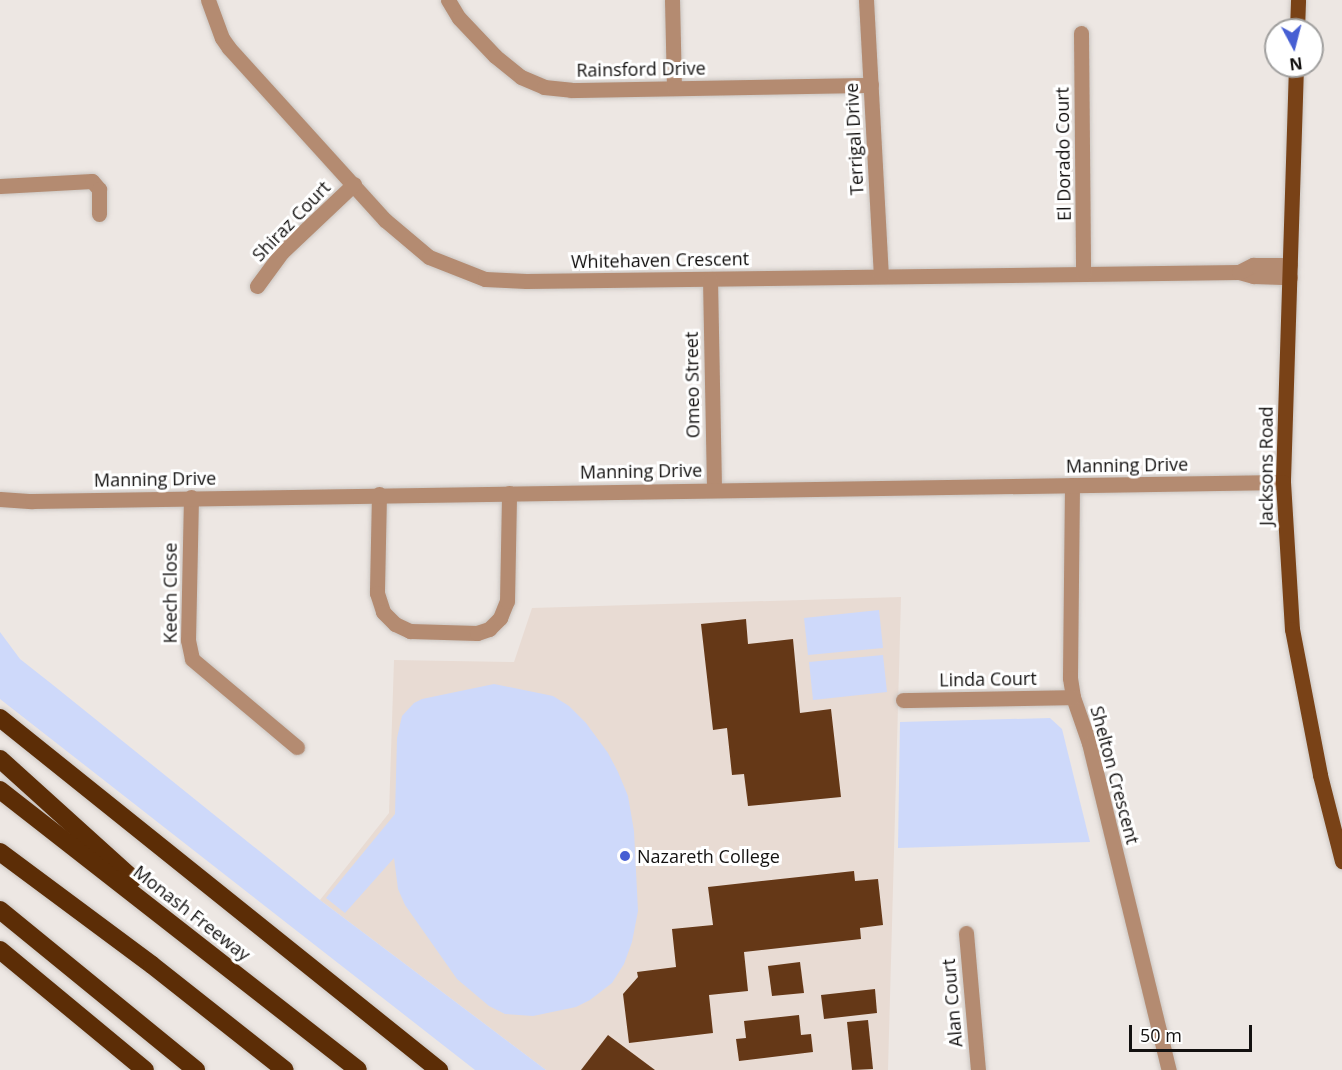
<!DOCTYPE html>
<style>
body{margin:0}
#map{position:relative;width:1342px;height:1070px;overflow:hidden;background:#ede7e3;font-family:"Open Sans",sans-serif}
div>[style]{position:absolute}
.built>*{inset:0;background:#e8dbd3}
.green>*{inset:0;background:#ced9fa}
.building>*{inset:0;background:#653817}
.roads{filter:drop-shadow(0 0 2px #cac5c1) drop-shadow(0 0 2px #cac5c1)}
.street>*{height:15px;margin:-7.5px;padding:0 7.5px;transform-origin:7.5px;border-radius:7.5px;background:#b48b71}
.primary>*{height:15px;margin:-7.5px;padding:0 7.5px;transform-origin:7.5px;border-radius:7.5px;background:#794217}
.highway>*{height:18px;margin:-9px;padding:0 9px;transform-origin:9px;border-radius:9px;background:#5c2d06}
.dots>*{width:16px;height:16px;translate:-50% -50%;box-sizing:border-box;border:3px solid #fff;border-radius:50%}
span{translate:-50% -50%;white-space:nowrap;text-align:center;line-height:1.15;-webkit-text-stroke:6px #fff;paint-order:stroke}
.street-label{font-size:18px;color:#131110}
.poi-label{font-size:18px;color:#131110}
.left{translate:0 -50%;text-align:left}
.north{position:absolute;left:1264px;top:18px;width:60px;height:60px;box-sizing:border-box;background:#fff;border:2px solid #a1a09f;border-radius:50%;rotate:173deg;font-size:16px;font-weight:700;line-height:24px;text-align:center;color:#131110}
.north::after{content:'';display:block;margin:auto;width:21px;height:27px;background:#475fd3;clip-path:polygon(50% 0,100% 100%,50% 72%,0 100%)}
.scale{position:absolute;left:1129px;top:1025px;width:123px;height:27px;box-sizing:border-box;border:3px solid #131110;border-top:0;padding-left:8px;font-size:18px;line-height:21px;white-space:nowrap;color:#131110;-webkit-text-stroke:4px #fff;paint-order:stroke}
</style>
<div id="map">
<div class="built">
<i style="clip-path:polygon(901px 597px,888px 1070px,546px 1070px,320px 900px,389px 813px,394px 660px,514px 662px,532px 608px)"></i>
</div>
<div class="green">
<i style="clip-path:polygon(879px 610px,883px 648px,808px 655px,804px 618px)"></i>
<i style="clip-path:polygon(0 632px,20px 659px,53px 685px,320px 900px,546px 1070px,475px 1070px,0 699px)"></i>
<i style="clip-path:polygon(883px 655px,887px 692px,813px 700px,809px 662px)"></i>
<i style="clip-path:polygon(494px 684px,553px 696px,569px 706px,586px 723px,608px 753px,618px 772px,628px 796px,634px 831px,638px 911px,632px 942px,624px 964px,612px 983px,590px 1000px,576px 1007px,533px 1016px,505px 1014px,489px 1006px,457px 979px,405px 905px,398px 889px,394px 858px,345px 913px,326px 898px,395px 814px,397px 738px,402px 716px,414px 703px,422px 699px)"></i>
<i style="clip-path:polygon(1050px 718px,1062px 729px,1090px 842px,898px 848px,900px 722px)"></i>
</div>
<div class="building">
<i style="clip-path:polygon(746px 619px,748px 644px,793px 639px,800px 713px,831px 709px,841px 797px,748px 806px,744px 774px,732px 775px,727px 728px,713px 730px,701px 624px)"></i>
<i style="clip-path:polygon(854px 871px,855px 881px,878px 879px,883px 925px,860px 928px,861px 939px,744px 952px,748px 991px,709px 995px,713px 1033px,629px 1043px,623px 994px,638px 977px,637px 972px,676px 967px,672px 929px,713px 925px,708px 887px)"></i>
<i style="clip-path:polygon(800px 962px,804px 993px,772px 996px,768px 966px)"></i>
<i style="clip-path:polygon(875px 989px,877px 1013px,824px 1019px,821px 995px)"></i>
<i style="clip-path:polygon(799px 1015px,801px 1035px,811px 1034px,813px 1052px,739px 1061px,736px 1039px,746px 1038px,744px 1021px)"></i>
<i style="clip-path:polygon(868px 1020px,873px 1069px,852px 1070px,847px 1022px)"></i>
<i style="clip-path:polygon(608px 1035px,655px 1070px,581px 1070px)"></i>
</div>
<div class="roads">
<div class="street">
<i style="left:208px;top:0;width:40px;rotate:69.8deg"></i>
<i style="left:222px;top:38px;width:12px;rotate:55deg"></i>
<i style="left:229px;top:48px;width:232px;rotate:47.8deg"></i>
<i style="left:385px;top:220px;width:57px;rotate:40.1deg"></i>
<i style="left:429px;top:257px;width:60px;rotate:21.4deg"></i>
<i style="left:485px;top:279px;width:41px;rotate:2.8deg"></i>
<i style="left:526px;top:281px;width:713px;rotate:-0.72deg"></i>
<i style="left:1239px;top:272px;width:15px;rotate:16deg"></i>
<i style="left:1253px;top:276px;width:37px;rotate:2deg"></i>
<i style="left:448px;top:0;width:21px;rotate:59deg"></i>
<i style="left:459px;top:18px;width:52px;rotate:46.5deg"></i>
<i style="left:495px;top:56px;width:33px;rotate:39deg"></i>
<i style="left:521px;top:77px;width:25px;rotate:23deg"></i>
<i style="left:544px;top:87px;width:27px;rotate:6deg"></i>
<i style="left:571px;top:90px;width:300px;rotate:-1deg"></i>
<i style="left:672px;top:0;width:88px;rotate:88.7deg"></i>
<i style="left:866px;top:0;width:276px;rotate:86.9deg"></i>
<i style="left:1081px;top:33px;width:241px;rotate:89.5deg"></i>
<i style="left:0;top:186px;width:92px;rotate:-3.1deg"></i>
<i style="left:92px;top:181px;width:11px;rotate:49deg"></i>
<i style="left:99px;top:189px;width:25px;rotate:90deg"></i>
<i style="left:1239px;top:272px;width:16px;rotate:-27deg"></i>
<i style="left:1253px;top:265px;width:37px"></i>
<i style="left:710px;top:279px;width:211px;rotate:88.9deg"></i>
<i style="left:257px;top:286px;width:42px;rotate:-53.7deg"></i>
<i style="left:282px;top:252px;width:99px;rotate:-43.4deg"></i>
<i style="left:1072px;top:485px;width:193px;rotate:90.6deg"></i>
<i style="left:1070px;top:678px;width:19px;rotate:81deg"></i>
<i style="left:1073px;top:697px;width:49px;rotate:70.8deg"></i>
<i style="left:1089px;top:743px;width:337px;rotate:76.3deg"></i>
<i style="left:379px;top:494px;width:99px;rotate:91.2deg"></i>
<i style="left:377px;top:593px;width:20px;rotate:72deg"></i>
<i style="left:383px;top:612px;width:17px;rotate:45deg"></i>
<i style="left:395px;top:624px;width:17px;rotate:25deg"></i>
<i style="left:410px;top:631px;width:67px;rotate:1.7deg"></i>
<i style="left:477px;top:633px;width:13px;rotate:-18deg"></i>
<i style="left:489px;top:629px;width:16px;rotate:-45deg"></i>
<i style="left:500px;top:618px;width:18px;rotate:-68deg"></i>
<i style="left:507px;top:601px;width:108px;rotate:-88.9deg"></i>
<i style="left:191px;top:497px;width:143px;rotate:91.2deg"></i>
<i style="left:188px;top:640px;width:19px;rotate:78deg"></i>
<i style="left:192px;top:659px;width:137px;rotate:40deg"></i>
<i style="left:0;top:499px;width:32px;rotate:4deg"></i>
<i style="left:32px;top:501px;width:1251px;rotate:-0.87deg"></i>
<i style="left:903px;top:700px;width:170px;rotate:-1deg"></i>
<i style="left:966px;top:933px;width:138px;rotate:85deg"></i>
</div>
<div class="primary">
<i style="left:1297px;top:30px;width:30px;rotate:-88deg"></i>
<i style="left:1296px;top:66px;width:416px;rotate:91.8deg"></i>
<i style="left:1283px;top:482px;width:147px;rotate:86.5deg"></i>
<i style="left:1292px;top:629px;width:149px;rotate:79.1deg"></i>
<i style="left:1320px;top:775px;width:89px;rotate:75.7deg"></i>
</div>
<div class="highway">
<i style="left:0;top:718px;width:563px;rotate:38.72deg"></i>
<i style="left:0;top:759px;width:179px;rotate:42.1deg"></i>
<i style="left:0;top:790px;width:454px;rotate:38deg"></i>
<i style="left:0;top:852px;width:189px;rotate:36.6deg"></i>
<i style="left:152px;top:965px;width:169px;rotate:38.3deg"></i>
<i style="left:0;top:910px;width:253px;rotate:39.2deg"></i>
<i style="left:0;top:950px;width:188px;rotate:39.6deg"></i>
</div>
</div>
<div class="dots">
<i style="left:625px;top:856px;background:#475fd3"></i>
</div>
<div class="street-label">
<span style="left:641px;top:69px;rotate:-1deg">Rainsford Drive</span>
<span style="left:854px;top:139px;rotate:-93deg">Terrigal Drive</span>
<span style="left:1063px;top:154px;rotate:-91deg">El Dorado Court</span>
<span style="left:291px;top:221px;rotate:-46deg">Shiraz Court</span>
<span style="left:660px;top:260px;rotate:-1deg">Whitehaven Crescent</span>
<span style="left:692px;top:385px;rotate:-91deg">Omeo Street</span>
<span style="left:1127px;top:465px;rotate:-1deg">Manning Drive</span>
<span style="left:1266px;top:466px;rotate:-90deg">Jacksons Road</span>
<span style="left:641px;top:471px;rotate:-1deg">Manning Drive</span>
<span style="left:155px;top:479px;rotate:-1deg">Manning Drive</span>
<span style="left:170px;top:593px;rotate:-90deg">Keech Close</span>
<span style="left:988px;top:679px;rotate:-1deg">Linda Court</span>
<span style="left:1115px;top:775px;rotate:75deg">Shelton Crescent</span>
<span style="left:192px;top:913px;rotate:38deg">Monash Freeway</span>
<span style="left:952px;top:1003px;rotate:-95deg">Alan Court</span>
</div>
<div class="poi-label">
<span class="left" style="left:637px;top:856px">Nazareth College</span>
</div>
<div class="north">N</div>
<div class="scale">50 m</div>
</div>
